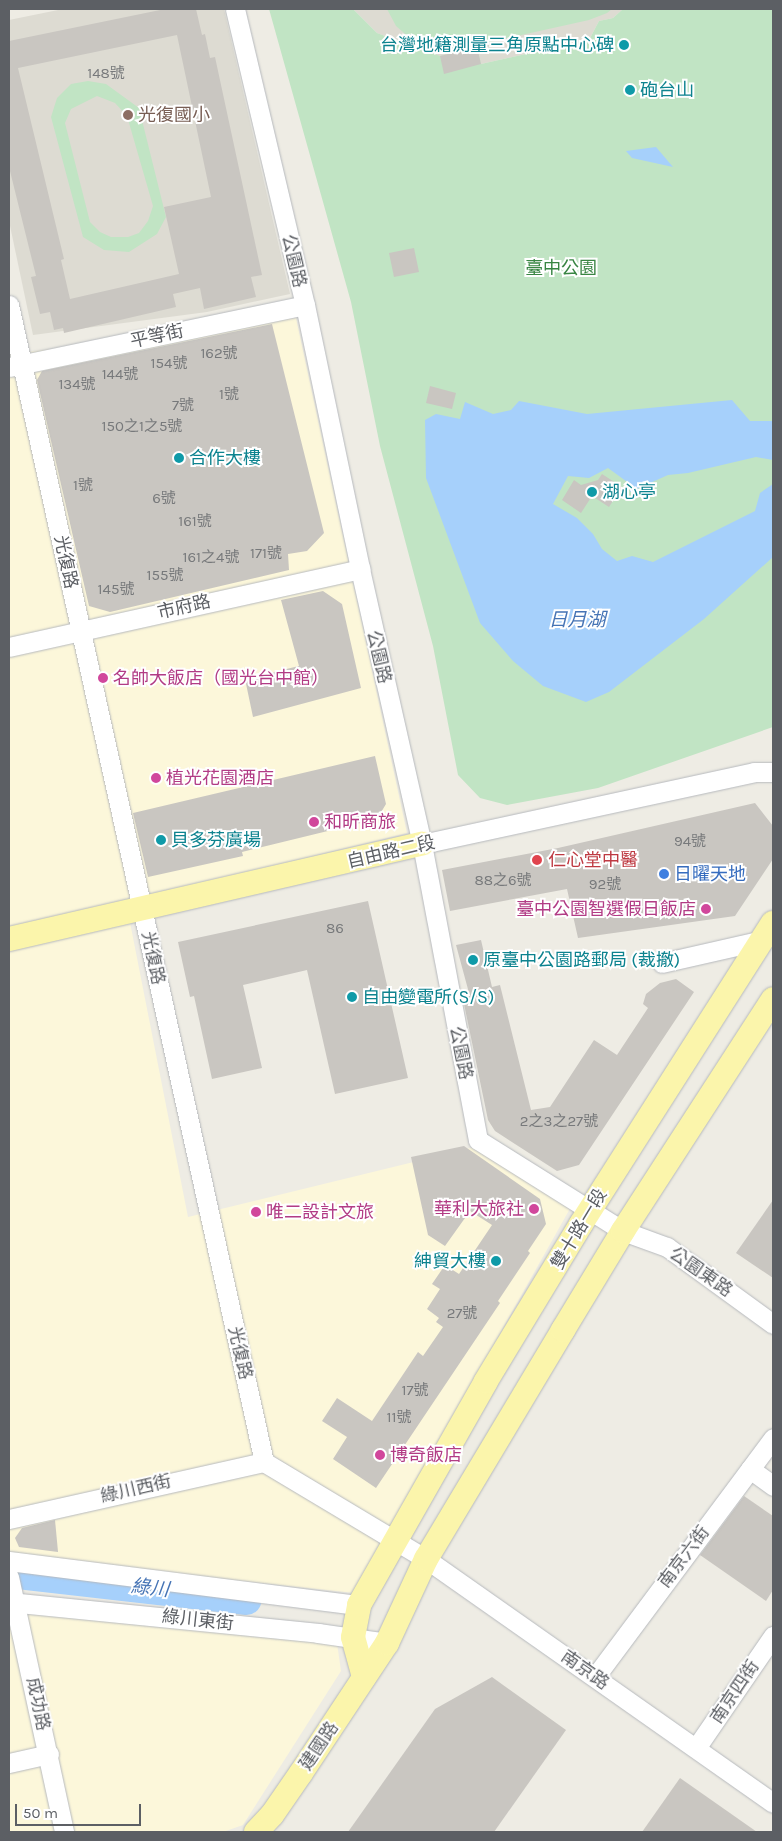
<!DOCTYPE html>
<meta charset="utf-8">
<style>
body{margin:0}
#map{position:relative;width:782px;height:1841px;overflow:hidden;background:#eeece4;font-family:Karla,"Noto Sans TC",sans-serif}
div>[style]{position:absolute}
.commercial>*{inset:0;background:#fcf7da}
.education>*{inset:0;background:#dddbd2}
.green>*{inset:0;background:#c1e4c4}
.water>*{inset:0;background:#a6d0fb}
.river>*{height:30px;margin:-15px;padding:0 15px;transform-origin:15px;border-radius:15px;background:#a6d0fb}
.building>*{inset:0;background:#c9c6c1}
.roads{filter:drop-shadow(0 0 1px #b6b9bd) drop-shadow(0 0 1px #b6b9bd)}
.minor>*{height:19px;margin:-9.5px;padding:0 9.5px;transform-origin:9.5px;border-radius:9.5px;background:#fff}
.major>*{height:24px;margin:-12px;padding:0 12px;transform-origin:12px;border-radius:12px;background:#fbf5ab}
.dots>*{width:14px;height:14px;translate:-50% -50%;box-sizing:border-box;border:2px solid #fff;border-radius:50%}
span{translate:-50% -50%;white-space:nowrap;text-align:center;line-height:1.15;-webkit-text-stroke:4px #fff;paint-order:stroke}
.number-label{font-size:15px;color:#77797b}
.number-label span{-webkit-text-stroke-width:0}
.culture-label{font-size:18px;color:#0d838f}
.right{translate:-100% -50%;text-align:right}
.left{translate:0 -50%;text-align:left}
.education-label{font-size:18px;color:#785e54}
.street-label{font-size:18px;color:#5c5f64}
.park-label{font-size:18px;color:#398543}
.hotel-label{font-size:18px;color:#b23c85}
.health-label{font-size:18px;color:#be3a42}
.shop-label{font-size:18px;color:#366cbe}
.water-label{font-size:19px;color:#4674b5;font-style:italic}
.frame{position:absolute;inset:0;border:10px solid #5c5f64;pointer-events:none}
.scale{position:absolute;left:15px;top:1804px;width:126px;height:22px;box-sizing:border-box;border:2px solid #5c5f64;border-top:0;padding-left:6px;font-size:15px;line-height:18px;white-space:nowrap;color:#5c5f64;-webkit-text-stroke:4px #fff;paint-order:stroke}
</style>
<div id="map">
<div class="commercial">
<i style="clip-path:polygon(296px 318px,407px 833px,126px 902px,188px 1217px,475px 1147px,572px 1205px,354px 1593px,11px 1556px,9px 1539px,9px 347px,11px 354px)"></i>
<i style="clip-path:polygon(22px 1609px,337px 1643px,341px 1671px,243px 1825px,223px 1832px,9px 1832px,9px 1612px)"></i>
</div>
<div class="education">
<i style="clip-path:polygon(63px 9px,224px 9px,290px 294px,207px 312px,33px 335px,9px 221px,9px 20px)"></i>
<i style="clip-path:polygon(353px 9px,623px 9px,613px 18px,599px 21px,589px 40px,481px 64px,476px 47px,440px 57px,377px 33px)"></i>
</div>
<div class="green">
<i style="clip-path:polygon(269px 9px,353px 9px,377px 33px,440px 56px,477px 47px,481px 64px,589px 40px,599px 21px,613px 18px,623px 9px,773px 9px,773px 727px,598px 788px,507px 805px,480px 798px,458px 775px,433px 646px,380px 446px,351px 302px)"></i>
<i style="clip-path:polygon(387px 9px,612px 9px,607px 13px,589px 20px,445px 52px,427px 48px,411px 39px,396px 26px)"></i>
<i style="clip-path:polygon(evenodd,88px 81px,106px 84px,139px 108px,166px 217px,157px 234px,129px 252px,104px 250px,83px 237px,51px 117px,57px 98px,71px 84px,88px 81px,97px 96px,115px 103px,127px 116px,153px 206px,148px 221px,139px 233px,128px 237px,111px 237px,100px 232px,90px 222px,65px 123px,71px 109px,97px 96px)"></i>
</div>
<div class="water">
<i style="clip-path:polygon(656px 147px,673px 167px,632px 158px,626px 151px)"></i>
<i style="clip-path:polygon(732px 400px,750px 421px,773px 421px,773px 460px,756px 457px,688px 473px,668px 475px,630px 492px,630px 484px,608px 468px,589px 478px,568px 476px,553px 504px,577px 518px,593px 534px,602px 549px,617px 561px,632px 556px,653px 562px,755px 511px,760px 493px,773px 484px,773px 557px,704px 619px,609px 692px,586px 702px,543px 686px,513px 661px,480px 623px,426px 478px,425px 420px,436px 414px,460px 419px,465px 402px,493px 414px,511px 410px,519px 401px,587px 414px)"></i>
</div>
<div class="river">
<i style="left:9px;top:1573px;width:239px;rotate:6.5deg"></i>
</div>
<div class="building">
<i style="clip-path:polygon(evenodd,165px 9px,196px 9px,202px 35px,205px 34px,210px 58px,215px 57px,262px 275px,251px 277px,256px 297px,204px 309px,200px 288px,173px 294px,176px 307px,64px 333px,63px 328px,54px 330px,50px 312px,40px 314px,31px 277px,36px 276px,9px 167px,9px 41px,165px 9px,177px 35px,211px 197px,164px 207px,179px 274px,70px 299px,61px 260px,64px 259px,18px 68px,177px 35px)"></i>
<i style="clip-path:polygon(477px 47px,481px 64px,444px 74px,440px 56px)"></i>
<i style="clip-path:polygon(414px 248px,419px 272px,394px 277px,389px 253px)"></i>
<i style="clip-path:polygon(272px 324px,324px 533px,307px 551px,288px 554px,289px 570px,110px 612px,89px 606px,37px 380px,42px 371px)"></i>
<i style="clip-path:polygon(430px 386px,456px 393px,452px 409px,426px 403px)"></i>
<i style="clip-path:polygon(602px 474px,622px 487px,609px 507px,592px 496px,581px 513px,562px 500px,574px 480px,581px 485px,598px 480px)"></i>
<i style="clip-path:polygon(323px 591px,342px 604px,361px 688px,253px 717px,245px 679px,299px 666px,281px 600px)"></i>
<i style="clip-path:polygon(375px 756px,386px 804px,377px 819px,242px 852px,243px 856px,148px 877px,133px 813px)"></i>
<i style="clip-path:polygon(755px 803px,773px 826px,773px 859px,735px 916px,578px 938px,567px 889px,450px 911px,442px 870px,558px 848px)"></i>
<i style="clip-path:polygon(368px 901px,408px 1078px,335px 1094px,307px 970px,243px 985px,262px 1068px,212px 1079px,194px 996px,190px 997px,178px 942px)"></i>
<i style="clip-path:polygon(481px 940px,492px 987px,500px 985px,531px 1110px,550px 1107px,594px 1040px,617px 1055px,648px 1008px,643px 1004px,646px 994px,660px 983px,676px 979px,694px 992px,579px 1165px,557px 1171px,495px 1131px,488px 1120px,462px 994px,469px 993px,456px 945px)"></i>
<i style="clip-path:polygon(464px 1146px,540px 1199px,546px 1224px,528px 1251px,530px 1253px,498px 1301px,500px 1303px,376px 1488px,333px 1459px,347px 1437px,322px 1421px,337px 1398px,372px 1421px,418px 1352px,423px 1356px,443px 1327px,436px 1322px,439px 1318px,427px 1309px,440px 1289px,432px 1284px,445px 1265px,459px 1274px,492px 1225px,470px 1211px,445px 1246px,428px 1235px,411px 1157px)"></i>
<i style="clip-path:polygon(773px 1200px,773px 1278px,736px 1253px)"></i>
<i style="clip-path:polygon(744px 1496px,773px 1516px,773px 1590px,766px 1601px,700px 1555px)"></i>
<i style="clip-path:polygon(55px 1520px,58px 1552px,19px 1547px,15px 1538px,22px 1528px)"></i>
<i style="clip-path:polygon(492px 1677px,566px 1730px,494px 1832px,348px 1832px,435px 1709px)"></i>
<i style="clip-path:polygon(680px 1778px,757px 1832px,642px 1832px)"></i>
</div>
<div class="roads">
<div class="minor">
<i style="left:235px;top:9px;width:304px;rotate:76.7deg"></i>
<i style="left:305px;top:305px;width:270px;rotate:78.2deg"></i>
<i style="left:360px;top:569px;width:282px;rotate:77.3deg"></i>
<i style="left:422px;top:844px;width:301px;rotate:79.3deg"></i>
<i style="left:478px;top:1140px;width:171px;rotate:32.1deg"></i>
<i style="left:623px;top:1231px;width:47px;rotate:20deg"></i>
<i style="left:667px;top:1247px;width:131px;rotate:36deg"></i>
<i style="left:9px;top:305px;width:1185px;rotate:77.57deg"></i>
<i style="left:264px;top:1462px;width:189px;rotate:30.9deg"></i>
<i style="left:426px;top:1559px;width:424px;rotate:35.1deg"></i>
<i style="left:9px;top:367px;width:302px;rotate:-11.8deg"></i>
<i style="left:9px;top:647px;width:360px;rotate:-12.5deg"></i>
<i style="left:422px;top:844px;width:340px;rotate:-12.2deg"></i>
<i style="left:754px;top:772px;width:19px"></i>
<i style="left:662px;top:963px;width:104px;rotate:-12.8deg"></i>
<i style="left:750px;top:1469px;width:29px;rotate:36deg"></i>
<i style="left:9px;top:1519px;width:261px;rotate:-12.6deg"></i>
<i style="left:9px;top:1561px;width:353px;rotate:7.2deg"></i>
<i style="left:9px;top:1577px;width:261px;rotate:77.8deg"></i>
<i style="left:9px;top:1602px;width:311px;rotate:5.7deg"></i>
<i style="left:318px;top:1633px;width:70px;rotate:8.2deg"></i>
<i style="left:595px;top:1677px;width:298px;rotate:-53.3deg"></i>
<i style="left:696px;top:1748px;width:136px;rotate:-55.5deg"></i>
<i style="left:9px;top:1763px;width:41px;rotate:-12.7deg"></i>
</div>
<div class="major">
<i style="left:9px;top:939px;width:424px;rotate:-13deg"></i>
<i style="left:364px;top:1677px;width:41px;rotate:-105.4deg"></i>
<i style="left:353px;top:1637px;width:33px;rotate:-79deg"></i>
<i style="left:359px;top:1605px;width:257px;rotate:-60.4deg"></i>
<i style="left:486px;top:1381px;width:184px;rotate:-58.8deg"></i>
<i style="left:581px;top:1224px;width:357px;rotate:-57.5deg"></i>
<i style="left:256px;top:1832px;width:23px;rotate:-47deg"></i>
<i style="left:272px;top:1815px;width:51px;rotate:-55.4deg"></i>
<i style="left:301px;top:1773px;width:156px;rotate:-56.5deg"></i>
<i style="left:387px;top:1643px;width:93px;rotate:-65.1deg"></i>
<i style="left:426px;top:1559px;width:267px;rotate:-59.1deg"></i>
<i style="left:563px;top:1330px;width:116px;rotate:-58.8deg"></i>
<i style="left:623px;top:1231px;width:276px;rotate:-57.1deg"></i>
</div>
</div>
<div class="dots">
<i style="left:624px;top:45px;background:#0f9aa8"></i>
<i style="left:630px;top:90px;background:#0f9aa8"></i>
<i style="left:128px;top:115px;background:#8d6e63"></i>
<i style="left:179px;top:458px;background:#0f9aa8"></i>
<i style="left:592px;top:492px;background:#0f9aa8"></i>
<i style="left:103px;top:678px;background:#d1479c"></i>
<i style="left:156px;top:778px;background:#d1479c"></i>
<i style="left:314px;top:822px;background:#d1479c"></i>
<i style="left:161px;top:840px;background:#0f9aa8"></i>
<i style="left:537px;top:860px;background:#e0444e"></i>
<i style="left:664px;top:874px;background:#3f7fe0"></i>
<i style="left:706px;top:909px;background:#d1479c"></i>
<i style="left:473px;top:960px;background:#0f9aa8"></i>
<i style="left:352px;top:997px;background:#0f9aa8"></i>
<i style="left:534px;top:1209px;background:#d1479c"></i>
<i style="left:256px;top:1212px;background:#d1479c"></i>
<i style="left:496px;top:1261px;background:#0f9aa8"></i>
<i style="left:380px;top:1455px;background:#d1479c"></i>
</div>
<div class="number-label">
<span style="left:106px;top:74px">148號</span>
<span style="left:219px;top:354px">162號</span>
<span style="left:169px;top:364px">154號</span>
<span style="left:120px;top:375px">144號</span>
<span style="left:77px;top:385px">134號</span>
<span style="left:229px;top:395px">1號</span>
<span style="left:183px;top:406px">7號</span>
<span style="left:142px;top:427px">150之1之5號</span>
<span style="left:83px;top:486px">1號</span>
<span style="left:164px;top:499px">6號</span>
<span style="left:195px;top:522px">161號</span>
<span style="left:266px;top:554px">171號</span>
<span style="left:211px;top:558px">161之4號</span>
<span style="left:165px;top:576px">155號</span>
<span style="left:116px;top:590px">145號</span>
<span style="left:690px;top:842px">94號</span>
<span style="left:503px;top:881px">88之6號</span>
<span style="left:605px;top:885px">92號</span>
<span style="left:335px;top:929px">86</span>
<span style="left:559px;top:1122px">2之3之27號</span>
<span style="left:462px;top:1314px">27號</span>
<span style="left:415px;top:1391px">17號</span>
<span style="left:399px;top:1418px">11號</span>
</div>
<div class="culture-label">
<span class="right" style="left:614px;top:45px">台灣地籍測量三角原點中心碑</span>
<span class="left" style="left:640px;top:90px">砲台山</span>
<span class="left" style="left:189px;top:458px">合作大樓</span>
<span class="left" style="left:602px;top:492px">湖心亭</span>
<span class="left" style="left:171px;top:840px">貝多芬廣場</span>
<span class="left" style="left:483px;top:960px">原臺中公園路郵局 (裁撤)</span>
<span class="left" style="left:362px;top:997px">自由變電所(S/S)</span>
<span class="right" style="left:486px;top:1261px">紳貿大樓</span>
</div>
<div class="education-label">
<span class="left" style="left:138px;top:115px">光復國小</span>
</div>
<div class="street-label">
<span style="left:294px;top:261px;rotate:77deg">公園路</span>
<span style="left:157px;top:336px;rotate:-12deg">平等街</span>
<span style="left:66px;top:562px;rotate:78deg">光復路</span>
<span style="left:184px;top:607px;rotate:-13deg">市府路</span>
<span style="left:379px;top:657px;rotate:77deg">公園路</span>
<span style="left:391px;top:852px;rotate:-13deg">自由路二段</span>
<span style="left:153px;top:958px;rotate:78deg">光復路</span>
<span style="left:461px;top:1053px;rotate:79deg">公園路</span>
<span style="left:579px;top:1229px;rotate:-59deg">雙十路一段</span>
<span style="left:701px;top:1272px;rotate:35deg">公園東路</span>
<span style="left:240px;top:1353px;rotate:77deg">光復路</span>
<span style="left:136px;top:1489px;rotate:-13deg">綠川西街</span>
<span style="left:684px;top:1557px;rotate:-53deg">南京六街</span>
<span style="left:198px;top:1620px;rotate:6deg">綠川東街</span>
<span style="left:585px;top:1670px;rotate:35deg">南京路</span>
<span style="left:735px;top:1692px;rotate:-56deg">南京四街</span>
<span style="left:38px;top:1704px;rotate:78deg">成功路</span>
<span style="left:319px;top:1746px;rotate:-56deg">建國路</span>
</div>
<div class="park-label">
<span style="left:561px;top:268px">臺中公園</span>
</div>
<div class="hotel-label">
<span class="left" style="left:113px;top:678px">名帥大飯店（國光台中館）</span>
<span class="left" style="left:166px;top:778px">植光花園酒店</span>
<span class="left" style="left:324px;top:822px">和昕商旅</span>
<span class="right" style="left:696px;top:909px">臺中公園智選假日飯店</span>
<span class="right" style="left:524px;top:1209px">華利大旅社</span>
<span class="left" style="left:266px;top:1212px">唯二設計文旅</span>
<span class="left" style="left:390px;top:1455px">博奇飯店</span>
</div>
<div class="health-label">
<span class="left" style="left:548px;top:860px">仁心堂中醫</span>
</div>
<div class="shop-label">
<span class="left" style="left:674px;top:874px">日曜天地</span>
</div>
<div class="water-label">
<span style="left:577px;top:621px">日月湖</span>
<span style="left:150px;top:1589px;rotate:6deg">綠川</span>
</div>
<div class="frame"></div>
<div class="scale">50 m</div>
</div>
